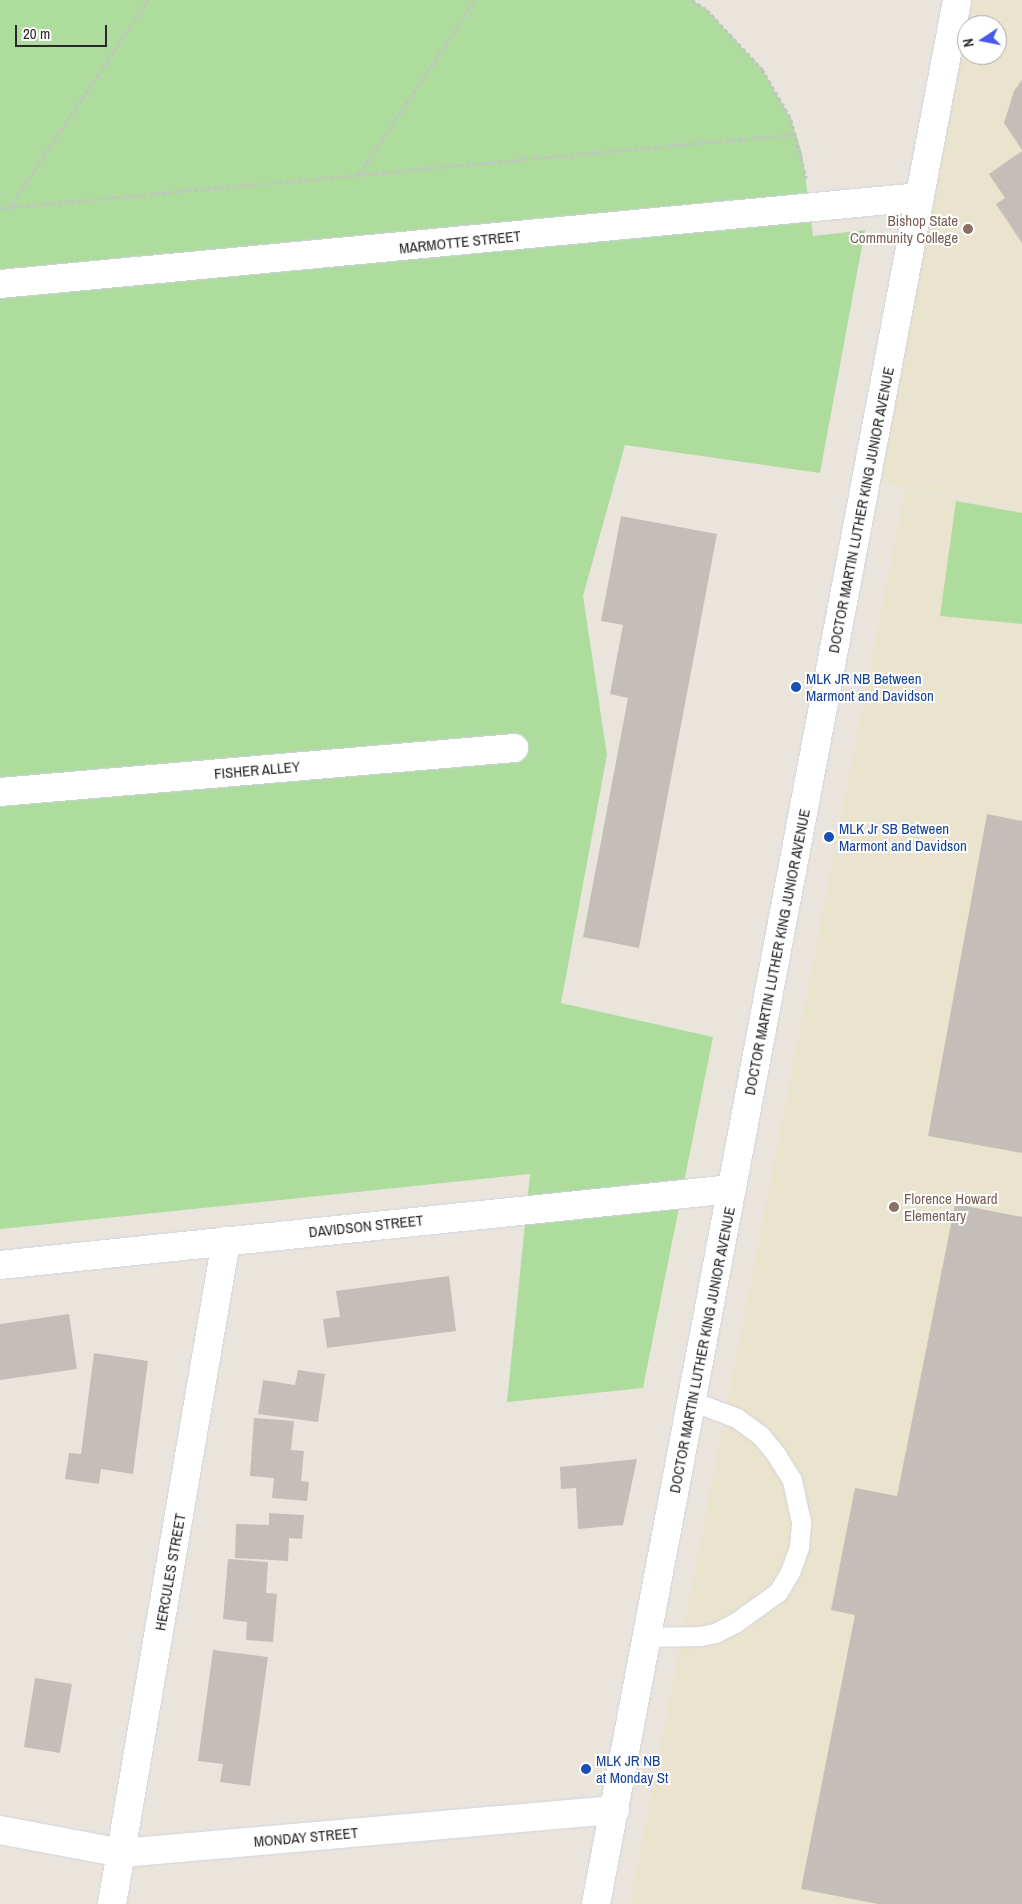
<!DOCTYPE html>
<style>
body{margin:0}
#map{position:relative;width:1022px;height:1904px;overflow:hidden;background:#eae5dc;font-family:"Archivo Narrow",sans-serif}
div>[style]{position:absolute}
.education>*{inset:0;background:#eae3cd}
.green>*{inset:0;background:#addc9d}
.building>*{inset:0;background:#c3bfb8}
.path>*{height:3px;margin-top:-1.5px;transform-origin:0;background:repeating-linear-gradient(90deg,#c3c3c3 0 4px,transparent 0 6.5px)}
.roads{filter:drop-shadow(0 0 1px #d1d3e1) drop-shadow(0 0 1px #d1d3e1)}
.lane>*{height:19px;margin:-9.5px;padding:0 9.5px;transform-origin:9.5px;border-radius:9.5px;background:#fff}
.street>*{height:28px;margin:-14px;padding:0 14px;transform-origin:14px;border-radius:14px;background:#fff}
.secondary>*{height:28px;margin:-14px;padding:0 14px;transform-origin:14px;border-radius:14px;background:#fff}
.dots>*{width:14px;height:14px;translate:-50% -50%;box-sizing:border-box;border:2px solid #fff;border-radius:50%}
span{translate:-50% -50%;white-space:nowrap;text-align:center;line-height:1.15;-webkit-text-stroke:4px #fff;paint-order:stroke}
.education-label{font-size:15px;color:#785e54}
.right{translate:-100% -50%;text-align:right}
.left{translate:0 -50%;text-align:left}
.street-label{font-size:15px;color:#292929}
.transit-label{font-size:15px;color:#164399}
.north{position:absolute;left:957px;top:15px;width:50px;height:50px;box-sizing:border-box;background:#fff;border:1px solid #a9a9a9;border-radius:50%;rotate:259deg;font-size:14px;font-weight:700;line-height:20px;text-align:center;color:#292929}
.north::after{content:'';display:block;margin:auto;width:18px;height:22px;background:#4959ea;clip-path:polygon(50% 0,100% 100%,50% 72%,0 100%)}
.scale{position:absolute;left:15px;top:25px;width:92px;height:22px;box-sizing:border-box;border:2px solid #292929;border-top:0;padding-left:6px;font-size:15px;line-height:18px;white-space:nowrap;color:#292929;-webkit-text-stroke:4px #fff;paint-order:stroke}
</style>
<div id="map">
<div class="education">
<i style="clip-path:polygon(evenodd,957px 0,1022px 0,1022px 509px,866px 480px,957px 0,967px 25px,997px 25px,997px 55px,967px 55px,967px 25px)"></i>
<i style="clip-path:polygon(905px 489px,1022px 511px,1022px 1904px,630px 1904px)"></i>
</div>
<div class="green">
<i style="clip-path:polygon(0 0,692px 0,707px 10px,762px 69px,791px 119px,802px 153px,813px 236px,865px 230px,820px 473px,625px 445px,583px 596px,607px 755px,561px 1003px,713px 1037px,643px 1388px,507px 1402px,530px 1174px,0 1229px)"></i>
<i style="clip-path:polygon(956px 501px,1022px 513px,1022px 624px,940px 616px)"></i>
</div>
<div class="building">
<i style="clip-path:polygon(1022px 80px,1022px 150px,1004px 123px,1014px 91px)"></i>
<i style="clip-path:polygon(1022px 151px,1022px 243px,996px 204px,1005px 198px,989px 174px)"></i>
<i style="clip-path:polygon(621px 516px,717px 534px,639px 948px,583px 937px,628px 698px,610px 694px,623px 625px,601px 621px)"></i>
<i style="clip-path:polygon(987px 814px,1022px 821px,1022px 1153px,928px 1136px)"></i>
<i style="clip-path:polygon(955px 1204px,1022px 1217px,1022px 1904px,878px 1904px,801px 1889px,855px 1615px,831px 1610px,855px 1488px,897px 1496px)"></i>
<i style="clip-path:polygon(449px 1276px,456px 1331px,327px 1348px,323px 1319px,340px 1317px,336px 1291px)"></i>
<i style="clip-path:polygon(69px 1314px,77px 1369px,0 1380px,0 1324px)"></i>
<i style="clip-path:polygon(94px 1353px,148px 1361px,133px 1474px,101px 1469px,99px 1484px,65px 1479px,69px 1453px,81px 1454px)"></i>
<i style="clip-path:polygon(298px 1370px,325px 1374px,318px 1422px,258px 1414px,263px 1380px,295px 1385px)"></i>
<i style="clip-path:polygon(254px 1418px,294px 1421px,291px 1450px,304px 1451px,301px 1481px,309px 1482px,307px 1501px,272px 1498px,274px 1478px,250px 1476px)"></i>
<i style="clip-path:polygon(637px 1459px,623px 1525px,578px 1529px,576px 1488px,561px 1489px,560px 1467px)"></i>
<i style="clip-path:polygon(269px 1513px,304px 1515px,302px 1539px,289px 1538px,288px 1561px,235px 1558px,236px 1524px,269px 1525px)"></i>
<i style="clip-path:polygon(228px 1559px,268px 1562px,266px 1593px,277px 1594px,273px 1642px,246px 1640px,247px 1622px,223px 1619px)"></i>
<i style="clip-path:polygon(213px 1650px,268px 1657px,250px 1786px,220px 1782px,223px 1764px,198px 1761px)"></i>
<i style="clip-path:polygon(35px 1678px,72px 1684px,60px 1753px,24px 1747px)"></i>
</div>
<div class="path">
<i style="left:692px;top:0;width:18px;rotate:34deg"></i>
<i style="left:707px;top:10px;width:81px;rotate:47deg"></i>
<i style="left:762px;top:69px;width:58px;rotate:59.9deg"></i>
<i style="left:791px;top:119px;width:61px;rotate:75.7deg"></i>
<i style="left:359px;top:174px;width:209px;rotate:-56.3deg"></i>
<i style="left:10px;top:207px;width:249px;rotate:-56.3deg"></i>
<i style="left:0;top:208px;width:799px;rotate:-5.31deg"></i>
</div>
<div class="roads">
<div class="lane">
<i style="left:647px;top:1637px;width:53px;rotate:-1.1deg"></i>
<i style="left:700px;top:1636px;width:15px;rotate:-11deg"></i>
<i style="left:715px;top:1633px;width:22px;rotate:-27deg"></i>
<i style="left:735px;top:1623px;width:53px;rotate:-35.8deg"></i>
<i style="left:778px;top:1592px;width:23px;rotate:-59deg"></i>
<i style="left:790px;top:1572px;width:27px;rotate:-70deg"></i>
<i style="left:799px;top:1547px;width:25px;rotate:-85deg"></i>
<i style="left:801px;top:1522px;width:43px;rotate:-102.1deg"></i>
<i style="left:792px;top:1480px;width:31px;rotate:-122deg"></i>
<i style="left:776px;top:1454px;width:25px;rotate:-130deg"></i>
<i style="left:760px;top:1435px;width:29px;rotate:-144deg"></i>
<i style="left:737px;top:1418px;width:48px;rotate:-159.3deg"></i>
</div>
<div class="street">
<i style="left:0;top:284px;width:924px;rotate:-5.4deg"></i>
<i style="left:0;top:792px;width:516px;rotate:-4.89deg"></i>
<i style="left:0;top:1265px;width:736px;rotate:-5.93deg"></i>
<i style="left:0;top:1830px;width:124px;rotate:10.7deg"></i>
<i style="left:122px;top:1853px;width:495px;rotate:-5deg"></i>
<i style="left:112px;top:1904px;width:673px;rotate:-80.24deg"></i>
</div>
<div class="secondary">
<i style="left:596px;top:1904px;width:1938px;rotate:-79.26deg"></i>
</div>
</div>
<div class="dots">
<i style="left:968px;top:229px;background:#8d6e63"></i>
<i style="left:796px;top:687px;background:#1a4fb4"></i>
<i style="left:829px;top:837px;background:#1a4fb4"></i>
<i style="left:894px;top:1207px;background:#8d6e63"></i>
<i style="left:586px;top:1769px;background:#1a4fb4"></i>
</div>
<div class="education-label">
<span class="right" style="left:958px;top:229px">Bishop State<br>Community College</span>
<span class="left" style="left:904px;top:1207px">Florence Howard<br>Elementary</span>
</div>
<div class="street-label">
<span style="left:460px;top:242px;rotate:-6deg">MARMOTTE STREET</span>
<span style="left:861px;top:510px;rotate:-79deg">DOCTOR MARTIN LUTHER KING JUNIOR AVENUE</span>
<span style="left:257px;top:770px;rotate:-5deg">FISHER ALLEY</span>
<span style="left:777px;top:952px;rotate:-79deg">DOCTOR MARTIN LUTHER KING JUNIOR AVENUE</span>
<span style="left:366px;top:1226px;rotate:-6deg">DAVIDSON STREET</span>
<span style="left:702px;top:1350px;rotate:-79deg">DOCTOR MARTIN LUTHER KING JUNIOR AVENUE</span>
<span style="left:170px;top:1572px;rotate:-80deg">HERCULES STREET</span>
<span style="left:306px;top:1837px;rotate:-5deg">MONDAY STREET</span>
</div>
<div class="transit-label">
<span class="left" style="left:806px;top:687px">MLK JR NB Between<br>Marmont and Davidson</span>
<span class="left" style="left:839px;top:837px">MLK Jr SB Between<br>Marmont and Davidson</span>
<span class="left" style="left:596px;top:1769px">MLK JR NB<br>at Monday St</span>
</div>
<div class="north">N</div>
<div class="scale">20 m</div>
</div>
